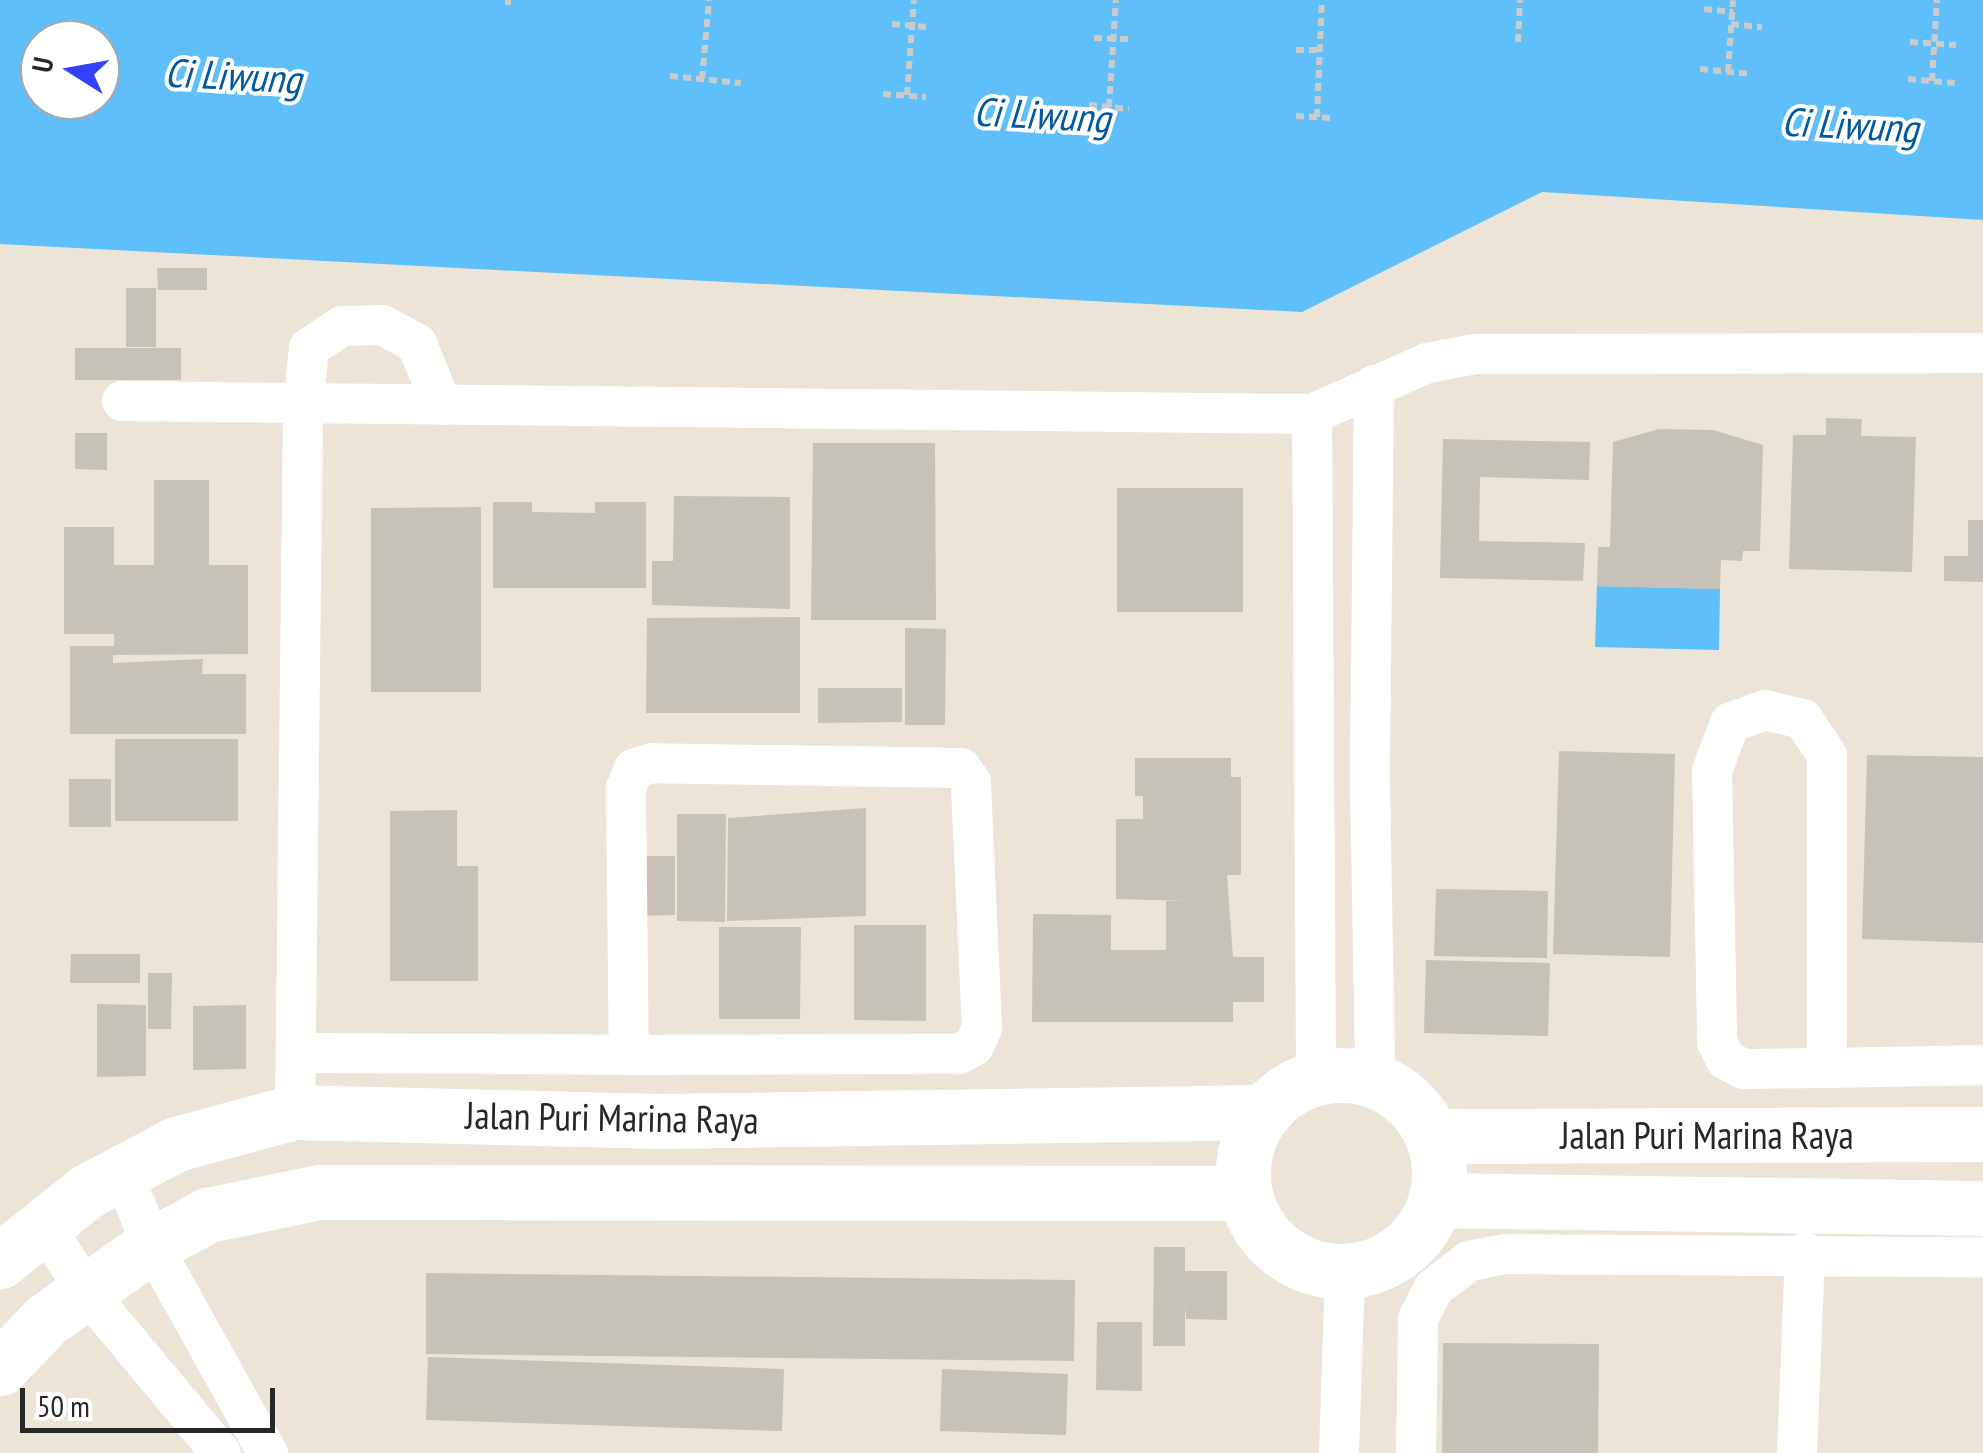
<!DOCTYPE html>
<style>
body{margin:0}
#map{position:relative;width:1983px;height:1453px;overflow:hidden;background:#ece5d7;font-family:"PT Sans Narrow",sans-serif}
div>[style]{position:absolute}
.water>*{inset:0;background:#5ebffa}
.building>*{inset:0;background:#c7c2b7}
.path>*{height:6px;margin-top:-3px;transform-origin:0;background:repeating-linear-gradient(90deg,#cbcbcb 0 8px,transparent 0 13px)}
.street>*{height:40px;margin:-20px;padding:0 20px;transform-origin:20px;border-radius:20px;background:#fff}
.secondary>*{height:55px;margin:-27.5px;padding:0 27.5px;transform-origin:27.5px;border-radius:27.5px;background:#fff}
.secondary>.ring{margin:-27.5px;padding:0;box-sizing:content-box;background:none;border:55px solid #fff;border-radius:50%}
span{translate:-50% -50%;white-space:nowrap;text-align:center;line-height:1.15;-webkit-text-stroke:8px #fff;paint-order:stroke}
.street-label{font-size:38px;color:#272727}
.water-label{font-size:40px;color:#0159a2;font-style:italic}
.north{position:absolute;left:20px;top:20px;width:100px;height:100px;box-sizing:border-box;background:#fff;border:2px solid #a9a9a9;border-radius:50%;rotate:281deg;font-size:28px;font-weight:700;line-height:40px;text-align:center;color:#272727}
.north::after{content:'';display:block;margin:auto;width:35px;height:45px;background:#3141ff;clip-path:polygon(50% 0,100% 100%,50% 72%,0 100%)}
.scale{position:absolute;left:20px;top:1388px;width:255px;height:45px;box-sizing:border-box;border:5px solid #272727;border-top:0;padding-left:12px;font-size:30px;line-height:35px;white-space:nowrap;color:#272727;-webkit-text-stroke:8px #fff;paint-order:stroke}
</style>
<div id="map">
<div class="water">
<i style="clip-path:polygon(evenodd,0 0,1983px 0,1983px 220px,1542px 192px,1302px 312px,0 244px,0 0,100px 40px,100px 100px,40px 100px,40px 40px,100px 40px)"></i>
<i style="clip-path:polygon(1597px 586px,1720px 589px,1719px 650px,1595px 647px)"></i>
</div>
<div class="building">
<i style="clip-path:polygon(157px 268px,207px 268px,207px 290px,158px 290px)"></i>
<i style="clip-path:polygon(126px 288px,156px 288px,156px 347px,126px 347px)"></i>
<i style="clip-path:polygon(75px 348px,181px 348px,181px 380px,75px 380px)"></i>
<i style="clip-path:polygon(1826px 418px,1862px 419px,1861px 436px,1916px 437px,1912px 572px,1789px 569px,1793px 435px,1826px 435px)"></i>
<i style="clip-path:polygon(1659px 429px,1713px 430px,1763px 445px,1760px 551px,1743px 551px,1742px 561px,1721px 560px,1720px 589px,1597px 586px,1598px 547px,1610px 547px,1613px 442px)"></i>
<i style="clip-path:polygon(75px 433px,107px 433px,107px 470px,75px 469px)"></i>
<i style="clip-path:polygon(1443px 439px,1590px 442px,1589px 480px,1480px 477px,1479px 541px,1585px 543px,1583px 581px,1440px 578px)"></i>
<i style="clip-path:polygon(813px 443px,935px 443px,936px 620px,811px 620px)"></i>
<i style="clip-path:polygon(154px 480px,209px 480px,209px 565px,248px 565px,248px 654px,113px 655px,113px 663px,203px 659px,202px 674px,246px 674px,246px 734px,70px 734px,70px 646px,114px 646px,114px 634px,64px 634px,64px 527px,114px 527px,114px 565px,154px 565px)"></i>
<i style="clip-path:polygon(1117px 488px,1243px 488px,1243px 612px,1117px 612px)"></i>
<i style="clip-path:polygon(674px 496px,790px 497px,790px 609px,652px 605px,652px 561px,673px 561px)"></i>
<i style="clip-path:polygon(493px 502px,532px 502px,532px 512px,595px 513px,595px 502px,646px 502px,646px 588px,493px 588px)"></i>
<i style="clip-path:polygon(481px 507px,481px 692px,371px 692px,371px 508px)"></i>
<i style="clip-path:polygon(1968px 520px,1983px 520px,1983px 582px,1944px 581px,1944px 556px,1968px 556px)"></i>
<i style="clip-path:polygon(800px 617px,800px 713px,646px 713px,647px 618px)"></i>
<i style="clip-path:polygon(905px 628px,946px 629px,945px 725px,905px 725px)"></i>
<i style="clip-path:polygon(818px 688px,902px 688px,902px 722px,818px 723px)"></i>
<i style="clip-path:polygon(115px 739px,238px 739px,238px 821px,115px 821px)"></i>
<i style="clip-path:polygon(1559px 751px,1675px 754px,1670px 957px,1553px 954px)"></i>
<i style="clip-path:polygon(1867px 755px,1983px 757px,1983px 943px,1862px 939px)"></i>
<i style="clip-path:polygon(1135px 758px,1231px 758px,1231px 777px,1241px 777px,1241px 875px,1227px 875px,1233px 957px,1264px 957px,1264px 1002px,1233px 1002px,1233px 1022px,1032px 1022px,1033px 914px,1111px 915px,1111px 950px,1166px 950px,1166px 901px,1187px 901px,1116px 899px,1116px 819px,1143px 819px,1143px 796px,1135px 796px)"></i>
<i style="clip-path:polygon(69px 779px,111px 779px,111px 827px,69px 827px)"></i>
<i style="clip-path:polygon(866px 808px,866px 916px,727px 921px,728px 818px)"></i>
<i style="clip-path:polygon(457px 810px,457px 866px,478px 866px,478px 981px,390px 981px,390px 811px)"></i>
<i style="clip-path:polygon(677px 814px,726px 814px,725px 922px,677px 921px)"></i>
<i style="clip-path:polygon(637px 856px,675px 856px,675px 915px,637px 916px)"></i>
<i style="clip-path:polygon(1436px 889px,1548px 891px,1547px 958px,1434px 956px)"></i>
<i style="clip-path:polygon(854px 925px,926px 925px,926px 1021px,854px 1020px)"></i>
<i style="clip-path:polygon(719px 927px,801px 927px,800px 1019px,719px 1019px)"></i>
<i style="clip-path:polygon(71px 954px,140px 954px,140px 983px,70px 983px)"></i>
<i style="clip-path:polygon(1426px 960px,1550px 963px,1548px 1036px,1424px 1033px)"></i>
<i style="clip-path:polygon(148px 973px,172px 973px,171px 1029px,148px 1029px)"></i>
<i style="clip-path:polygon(97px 1004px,146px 1005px,146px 1076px,97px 1077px)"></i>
<i style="clip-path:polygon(246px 1005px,246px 1069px,193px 1070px,193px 1006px)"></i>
<i style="clip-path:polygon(1154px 1247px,1185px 1247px,1185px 1271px,1227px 1271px,1227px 1320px,1186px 1319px,1185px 1304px,1185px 1346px,1153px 1346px)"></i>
<i style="clip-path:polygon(426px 1273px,1075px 1280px,1074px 1361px,426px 1354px)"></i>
<i style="clip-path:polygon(1097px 1322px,1142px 1322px,1142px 1391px,1096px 1390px)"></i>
<i style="clip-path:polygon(1443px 1343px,1599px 1344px,1598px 1453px,1442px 1453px)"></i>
<i style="clip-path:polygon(428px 1357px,784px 1369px,782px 1431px,426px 1420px)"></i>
<i style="clip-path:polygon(942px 1369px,1068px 1374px,1066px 1435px,940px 1431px)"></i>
</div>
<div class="path">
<i style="left:508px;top:5px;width:5px;rotate:-90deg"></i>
<i style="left:1704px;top:9px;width:29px;rotate:6deg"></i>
<i style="left:892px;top:24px;width:37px;rotate:5deg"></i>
<i style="left:1731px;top:24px;width:31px;rotate:6deg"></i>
<i style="left:1094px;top:38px;width:36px;rotate:2deg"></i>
<i style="left:1518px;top:42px;width:42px;rotate:-87.3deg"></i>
<i style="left:1910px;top:42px;width:46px;rotate:3.7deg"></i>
<i style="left:1296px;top:50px;width:24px"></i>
<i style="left:1700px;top:69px;width:51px;rotate:5.6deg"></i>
<i style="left:1728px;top:72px;width:72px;rotate:-86deg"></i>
<i style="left:670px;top:76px;width:71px;rotate:5.6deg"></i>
<i style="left:702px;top:79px;width:79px;rotate:-84.9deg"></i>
<i style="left:1908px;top:79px;width:47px;rotate:4.9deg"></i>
<i style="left:1932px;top:81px;width:81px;rotate:-86.5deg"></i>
<i style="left:883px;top:94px;width:43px;rotate:4deg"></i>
<i style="left:907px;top:95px;width:95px;rotate:-85.8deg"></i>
<i style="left:1089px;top:105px;width:40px;rotate:5.7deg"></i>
<i style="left:1109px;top:107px;width:107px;rotate:-86.3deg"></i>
<i style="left:1296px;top:116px;width:36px;rotate:3deg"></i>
<i style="left:1317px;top:117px;width:117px;rotate:-87.6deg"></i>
</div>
<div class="street">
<i style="left:1374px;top:385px;width:396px;rotate:90.6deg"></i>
<i style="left:1370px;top:781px;width:299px;rotate:89deg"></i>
<i style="left:122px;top:401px;width:1190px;rotate:0.63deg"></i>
<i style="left:1312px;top:414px;width:126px;rotate:-23.9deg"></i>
<i style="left:1427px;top:363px;width:49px;rotate:-10.6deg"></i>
<i style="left:1475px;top:354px;width:508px;rotate:-0.11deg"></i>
<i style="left:1312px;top:414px;width:663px;rotate:89.65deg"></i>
<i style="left:296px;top:1053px;width:333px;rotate:0.3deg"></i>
<i style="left:629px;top:1055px;width:330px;rotate:-0.2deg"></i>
<i style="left:959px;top:1054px;width:17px;rotate:-28deg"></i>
<i style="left:974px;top:1046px;width:20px;rotate:-66deg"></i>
<i style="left:982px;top:1028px;width:246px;rotate:-92.6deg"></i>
<i style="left:971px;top:782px;width:17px;rotate:-126deg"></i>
<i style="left:961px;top:768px;width:309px;rotate:-179.1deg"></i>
<i style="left:652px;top:763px;width:19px;rotate:162deg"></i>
<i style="left:634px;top:769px;width:21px;rotate:113deg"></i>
<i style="left:626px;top:788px;width:267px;rotate:89.4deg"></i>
<i style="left:1827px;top:1068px;width:313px;rotate:-90deg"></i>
<i style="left:1827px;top:755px;width:43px;rotate:-123.7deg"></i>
<i style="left:1803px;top:719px;width:39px;rotate:-167deg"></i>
<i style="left:1765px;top:710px;width:37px;rotate:160deg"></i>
<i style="left:1730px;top:723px;width:51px;rotate:110.6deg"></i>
<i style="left:1712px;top:771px;width:271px;rotate:88.9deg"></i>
<i style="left:1717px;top:1042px;width:20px;rotate:63deg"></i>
<i style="left:1726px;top:1060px;width:20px;rotate:27deg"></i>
<i style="left:1744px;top:1069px;width:83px;rotate:-0.7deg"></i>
<i style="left:1827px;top:1068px;width:156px;rotate:-1.1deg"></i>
<i style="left:295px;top:1112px;width:705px;rotate:-89.35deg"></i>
<i style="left:303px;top:407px;width:59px;rotate:-84.2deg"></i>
<i style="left:309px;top:348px;width:40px;rotate:-34deg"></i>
<i style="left:342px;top:326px;width:40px;rotate:-1.4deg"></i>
<i style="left:382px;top:325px;width:40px;rotate:28deg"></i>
<i style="left:417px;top:344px;width:66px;rotate:67.7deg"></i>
<i style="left:122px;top:1172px;width:79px;rotate:67.7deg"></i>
<i style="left:152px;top:1245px;width:238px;rotate:60.9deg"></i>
<i style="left:43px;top:1223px;width:79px;rotate:57.9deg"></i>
<i style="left:85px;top:1290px;width:212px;rotate:50.2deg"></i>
<i style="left:1339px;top:1453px;width:181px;rotate:-88.1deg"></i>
<i style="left:1416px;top:1453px;width:134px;rotate:-89.1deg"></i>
<i style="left:1418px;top:1319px;width:35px;rotate:-63deg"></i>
<i style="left:1434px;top:1288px;width:44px;rotate:-37.6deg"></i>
<i style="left:1469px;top:1261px;width:38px;rotate:-11deg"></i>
<i style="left:1506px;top:1254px;width:477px;rotate:0.4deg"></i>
<i style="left:1797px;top:1453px;width:201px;rotate:-87.7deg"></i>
</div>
<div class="secondary">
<i class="ring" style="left:1243px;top:1075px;width:141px;height:141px"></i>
<i style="left:1432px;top:1136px;width:551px;rotate:-0.21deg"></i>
<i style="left:1435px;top:1200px;width:548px;rotate:0.84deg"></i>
<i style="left:0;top:1261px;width:112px;rotate:-38.8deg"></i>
<i style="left:87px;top:1191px;width:101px;rotate:-27.8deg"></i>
<i style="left:176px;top:1144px;width:123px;rotate:-15.1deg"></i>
<i style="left:295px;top:1112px;width:365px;rotate:1.4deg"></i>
<i style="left:660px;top:1121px;width:604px;rotate:-0.85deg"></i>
<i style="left:0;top:1368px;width:66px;rotate:-46.2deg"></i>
<i style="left:46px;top:1320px;width:130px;rotate:-35.3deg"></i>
<i style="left:152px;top:1245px;width:64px;rotate:-28.2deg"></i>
<i style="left:208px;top:1215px;width:113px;rotate:-11.7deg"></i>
<i style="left:319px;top:1192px;width:925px;rotate:0.06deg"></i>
</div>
<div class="street-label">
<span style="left:612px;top:1117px;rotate:1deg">Jalan Puri Marina Raya</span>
<span style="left:1707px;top:1135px">Jalan Puri Marina Raya</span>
</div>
<div class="water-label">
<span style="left:233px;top:75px;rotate:3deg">Ci Liwung</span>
<span style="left:1042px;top:114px;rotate:3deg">Ci Liwung</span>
<span style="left:1850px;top:124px;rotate:3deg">Ci Liwung</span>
</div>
<div class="north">U</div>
<div class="scale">50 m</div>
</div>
